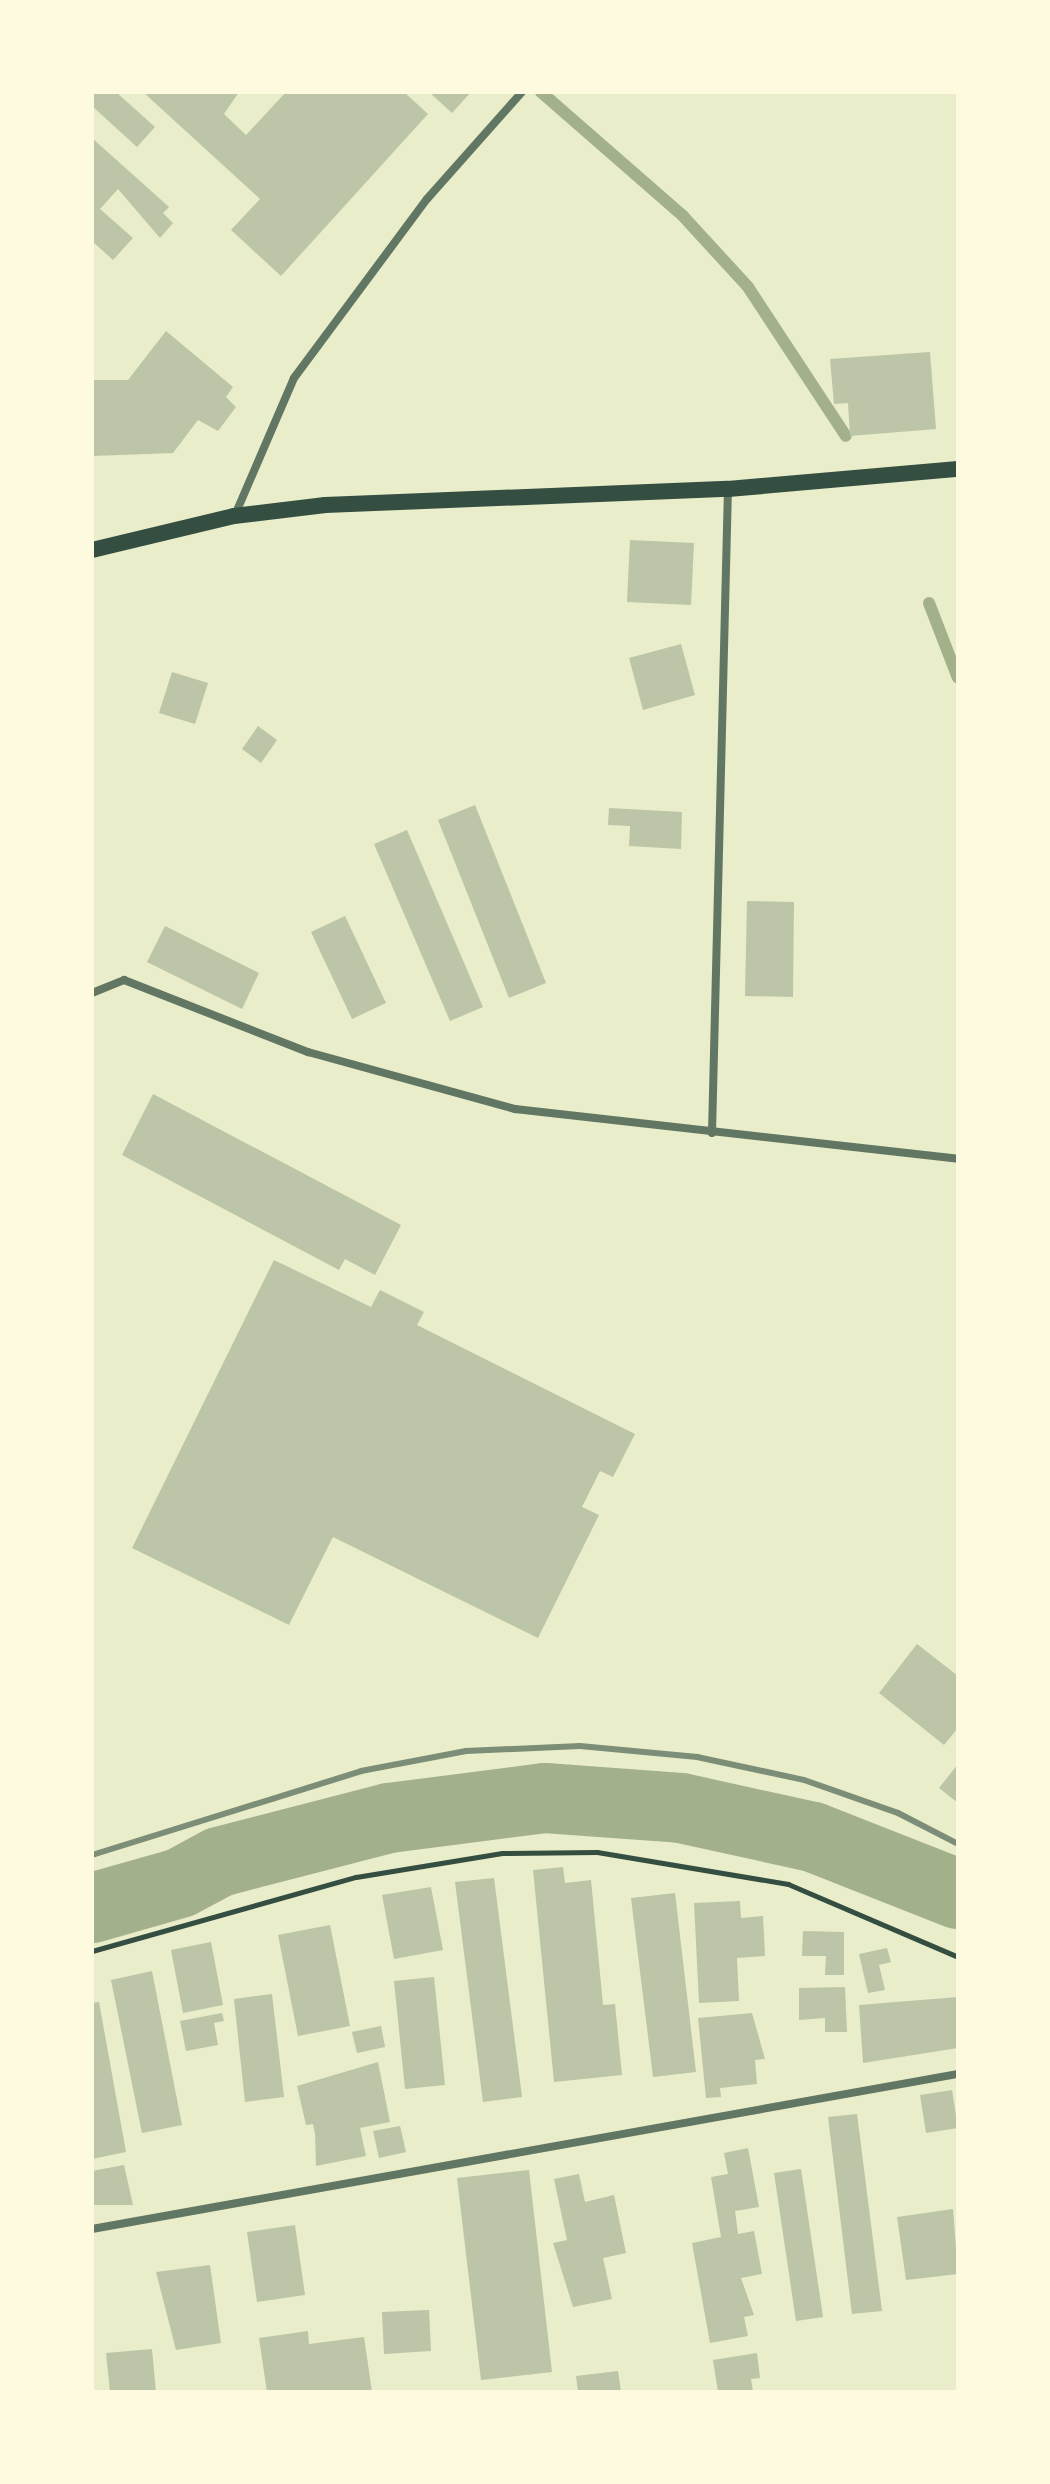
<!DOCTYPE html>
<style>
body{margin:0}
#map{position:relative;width:1050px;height:2484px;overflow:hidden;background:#e9edc9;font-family:"Libre Baskerville",serif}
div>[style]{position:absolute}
.stream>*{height:12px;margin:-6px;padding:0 6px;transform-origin:6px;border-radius:6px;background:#a3b18a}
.river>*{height:70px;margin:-35px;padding:0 35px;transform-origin:35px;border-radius:35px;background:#a3b18a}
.building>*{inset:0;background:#bcc5a7}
.path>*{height:5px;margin:-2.5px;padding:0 2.5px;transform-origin:2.5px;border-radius:2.5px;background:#344e41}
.minor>*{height:8px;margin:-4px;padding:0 4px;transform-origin:4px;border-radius:4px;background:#617663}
.secondary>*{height:16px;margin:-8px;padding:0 8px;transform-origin:8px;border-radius:8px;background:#344e41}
.rail>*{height:6px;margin:-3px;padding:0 3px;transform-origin:3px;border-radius:3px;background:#7c8e77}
span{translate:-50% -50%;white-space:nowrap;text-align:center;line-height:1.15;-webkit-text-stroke:7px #fefae0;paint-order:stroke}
.frame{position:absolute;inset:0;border:94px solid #fefae0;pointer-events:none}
</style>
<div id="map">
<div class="stream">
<i style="left:541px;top:92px;width:189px;rotate:41.1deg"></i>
<i style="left:683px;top:216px;width:96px;rotate:47.5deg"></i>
<i style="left:748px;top:287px;width:178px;rotate:56.7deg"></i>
<i style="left:929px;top:603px;width:80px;rotate:68.9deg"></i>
</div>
<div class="river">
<i style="left:92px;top:1908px;width:91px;rotate:-15.9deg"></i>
<i style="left:180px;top:1883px;width:44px;rotate:-28.3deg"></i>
<i style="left:219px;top:1862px;width:176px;rotate:-14.5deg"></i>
<i style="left:389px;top:1818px;width:157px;rotate:-7.3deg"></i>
<i style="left:545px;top:1798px;width:136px;rotate:4.2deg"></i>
<i style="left:681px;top:1808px;width:135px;rotate:12.4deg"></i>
<i style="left:813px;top:1837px;width:156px;rotate:21.5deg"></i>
</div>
<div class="building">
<i style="clip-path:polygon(92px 92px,116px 92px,155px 127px,137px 147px,92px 106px)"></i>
<i style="clip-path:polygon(143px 92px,239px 92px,224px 114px,246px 135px,286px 92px,404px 92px,428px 114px,281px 276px,231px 230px,260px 199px)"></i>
<i style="clip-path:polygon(429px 92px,471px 92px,452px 113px)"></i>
<i style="clip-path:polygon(92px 138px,169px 207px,163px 213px,173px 223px,160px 238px,118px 189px,100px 209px,133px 238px,113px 260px,92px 241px)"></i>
<i style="clip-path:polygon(166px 331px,233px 387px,226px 397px,236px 407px,218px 431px,198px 420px,173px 453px,92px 456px,92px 380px,128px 380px)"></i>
<i style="clip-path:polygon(930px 352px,936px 429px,850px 436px,848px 403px,834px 404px,830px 359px)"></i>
<i style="clip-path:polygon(630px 540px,694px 543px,691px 605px,627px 602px)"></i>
<i style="clip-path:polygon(681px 644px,695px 695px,643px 710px,629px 658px)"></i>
<i style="clip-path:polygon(172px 672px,208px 683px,195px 724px,159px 713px)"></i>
<i style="clip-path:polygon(258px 726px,277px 740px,261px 763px,242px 749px)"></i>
<i style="clip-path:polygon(475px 805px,546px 983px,509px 998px,438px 820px)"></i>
<i style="clip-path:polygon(609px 808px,682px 812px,681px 849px,629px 846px,630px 826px,608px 825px)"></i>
<i style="clip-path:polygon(407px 830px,483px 1007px,450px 1021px,374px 844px)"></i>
<i style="clip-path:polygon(747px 901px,794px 902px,793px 997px,745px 996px)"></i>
<i style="clip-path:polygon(345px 916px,386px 1003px,352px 1019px,311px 932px)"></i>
<i style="clip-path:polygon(165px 926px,259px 973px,242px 1009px,147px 962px)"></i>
<i style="clip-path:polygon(153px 1094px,401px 1225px,375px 1275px,345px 1259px,339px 1270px,122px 1155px)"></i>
<i style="clip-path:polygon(274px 1260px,371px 1307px,380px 1290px,424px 1312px,417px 1325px,635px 1434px,613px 1477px,600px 1471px,582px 1507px,599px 1515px,538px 1638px,333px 1537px,289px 1625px,132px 1548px)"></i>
<i style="clip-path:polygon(917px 1644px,958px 1676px,958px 1728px,944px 1745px,879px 1693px)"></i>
<i style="clip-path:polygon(958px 1764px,958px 1803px,939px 1788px)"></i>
<i style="clip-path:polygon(563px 1867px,565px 1883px,591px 1880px,603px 2005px,615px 2004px,622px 2075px,554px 2082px,533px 1870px)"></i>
<i style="clip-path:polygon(494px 1878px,522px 2097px,483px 2102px,455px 1882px)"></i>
<i style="clip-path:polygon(431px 1887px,443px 1950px,394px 1959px,382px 1895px)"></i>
<i style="clip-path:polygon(675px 1893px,696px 2072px,653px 2077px,631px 1898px)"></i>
<i style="clip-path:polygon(740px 1901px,741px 1918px,763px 1916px,765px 1956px,737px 1958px,739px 2001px,699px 2003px,694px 1903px)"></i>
<i style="clip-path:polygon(330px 1925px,350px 2026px,298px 2036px,278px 1935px)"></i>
<i style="clip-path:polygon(803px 1931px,844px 1932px,844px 1975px,825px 1975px,826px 1956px,802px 1956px)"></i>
<i style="clip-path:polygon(211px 1942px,223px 2005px,183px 2013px,171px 1950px)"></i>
<i style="clip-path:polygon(887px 1948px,891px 1962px,879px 1965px,885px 1990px,868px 1993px,859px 1954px)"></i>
<i style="clip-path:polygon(152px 1971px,182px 2125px,142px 2133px,111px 1980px)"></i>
<i style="clip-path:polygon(434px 1977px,445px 2085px,405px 2089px,394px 1981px)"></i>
<i style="clip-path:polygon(845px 1987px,847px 2032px,825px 2032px,825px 2018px,799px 2020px,799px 1988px)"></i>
<i style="clip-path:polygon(272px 1994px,284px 2097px,245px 2102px,234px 1999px)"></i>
<i style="clip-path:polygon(958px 1997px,958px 2048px,863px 2063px,859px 2005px)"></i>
<i style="clip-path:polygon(99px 2002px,126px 2152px,92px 2159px,92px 2003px)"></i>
<i style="clip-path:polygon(222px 2013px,224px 2021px,214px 2023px,218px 2045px,186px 2051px,180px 2021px)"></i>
<i style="clip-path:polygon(752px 2013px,765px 2059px,755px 2060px,757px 2084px,720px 2088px,721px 2097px,706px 2098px,698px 2018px)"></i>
<i style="clip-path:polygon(381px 2026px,385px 2047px,357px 2053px,352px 2032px)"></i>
<i style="clip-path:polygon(378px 2062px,390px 2122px,360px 2128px,366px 2156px,316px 2166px,315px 2134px,313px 2124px,306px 2125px,297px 2086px)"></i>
<i style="clip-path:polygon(952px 2090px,958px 2128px,926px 2133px,920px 2095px)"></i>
<i style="clip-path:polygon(857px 2114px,882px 2311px,852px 2314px,828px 2117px)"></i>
<i style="clip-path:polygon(400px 2126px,406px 2152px,379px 2158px,373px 2131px)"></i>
<i style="clip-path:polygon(748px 2148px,759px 2207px,735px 2211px,738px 2234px,754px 2231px,762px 2274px,741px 2278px,754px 2315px,744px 2317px,748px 2336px,710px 2343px,692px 2243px,721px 2237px,711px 2177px,728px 2174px,724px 2153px)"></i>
<i style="clip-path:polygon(124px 2165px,133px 2205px,92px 2205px,92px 2171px)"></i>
<i style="clip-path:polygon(801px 2169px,823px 2317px,796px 2321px,774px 2173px)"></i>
<i style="clip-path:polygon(529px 2170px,552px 2372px,481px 2380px,457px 2178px)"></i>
<i style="clip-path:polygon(579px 2174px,585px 2202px,614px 2195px,626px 2253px,603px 2258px,612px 2299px,573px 2307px,553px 2243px,567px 2240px,554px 2179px)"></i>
<i style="clip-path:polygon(953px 2209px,958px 2274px,906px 2280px,897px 2217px)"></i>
<i style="clip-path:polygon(295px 2225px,305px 2295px,257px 2302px,247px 2232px)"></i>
<i style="clip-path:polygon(210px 2265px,221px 2343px,176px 2350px,156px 2272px)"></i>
<i style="clip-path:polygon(429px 2310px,431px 2351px,384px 2354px,382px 2312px)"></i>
<i style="clip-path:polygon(308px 2331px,309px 2344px,364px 2337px,372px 2392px,267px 2392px,259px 2338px)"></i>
<i style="clip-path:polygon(152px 2349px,156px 2392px,110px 2392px,106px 2353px)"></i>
<i style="clip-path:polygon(757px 2353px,760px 2378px,751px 2379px,753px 2392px,718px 2392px,713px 2360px)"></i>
<i style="clip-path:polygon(618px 2371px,621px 2392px,578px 2392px,576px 2376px)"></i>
</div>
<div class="path">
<i style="left:92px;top:1951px;width:274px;rotate:-15.7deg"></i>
<i style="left:356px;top:1877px;width:148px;rotate:-9.3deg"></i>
<i style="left:502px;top:1853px;width:95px;rotate:-0.6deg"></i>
<i style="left:597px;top:1852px;width:194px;rotate:9.5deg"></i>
<i style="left:788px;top:1884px;width:185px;rotate:23.2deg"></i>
</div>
<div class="minor">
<i style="left:235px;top:515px;width:149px;rotate:-66.7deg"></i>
<i style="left:294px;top:378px;width:223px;rotate:-53.4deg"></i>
<i style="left:427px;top:199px;width:143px;rotate:-48.4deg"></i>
<i style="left:92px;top:993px;width:35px;rotate:-22deg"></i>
<i style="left:124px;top:980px;width:198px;rotate:21.4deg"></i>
<i style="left:308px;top:1052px;width:215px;rotate:15.4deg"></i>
<i style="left:515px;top:1109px;width:446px;rotate:6.4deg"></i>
<i style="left:712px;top:1133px;width:644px;rotate:-88.58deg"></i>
<i style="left:92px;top:2229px;width:880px;rotate:-10.15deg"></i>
</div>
<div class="secondary">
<i style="left:92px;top:550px;width:146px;rotate:-13.5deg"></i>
<i style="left:234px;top:516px;width:92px;rotate:-6.9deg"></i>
<i style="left:325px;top:505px;width:403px;rotate:-2.3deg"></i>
<i style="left:728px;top:489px;width:231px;rotate:-5deg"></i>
</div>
<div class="rail">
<i style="left:92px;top:1855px;width:282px;rotate:-17.3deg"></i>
<i style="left:361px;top:1771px;width:107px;rotate:-10.8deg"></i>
<i style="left:466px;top:1751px;width:114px;rotate:-2.5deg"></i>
<i style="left:580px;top:1746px;width:118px;rotate:5.4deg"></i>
<i style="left:697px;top:1757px;width:109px;rotate:12.1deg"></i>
<i style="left:804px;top:1780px;width:100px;rotate:19.3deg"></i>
<i style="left:898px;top:1813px;width:68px;rotate:27.3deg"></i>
</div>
<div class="frame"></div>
</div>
